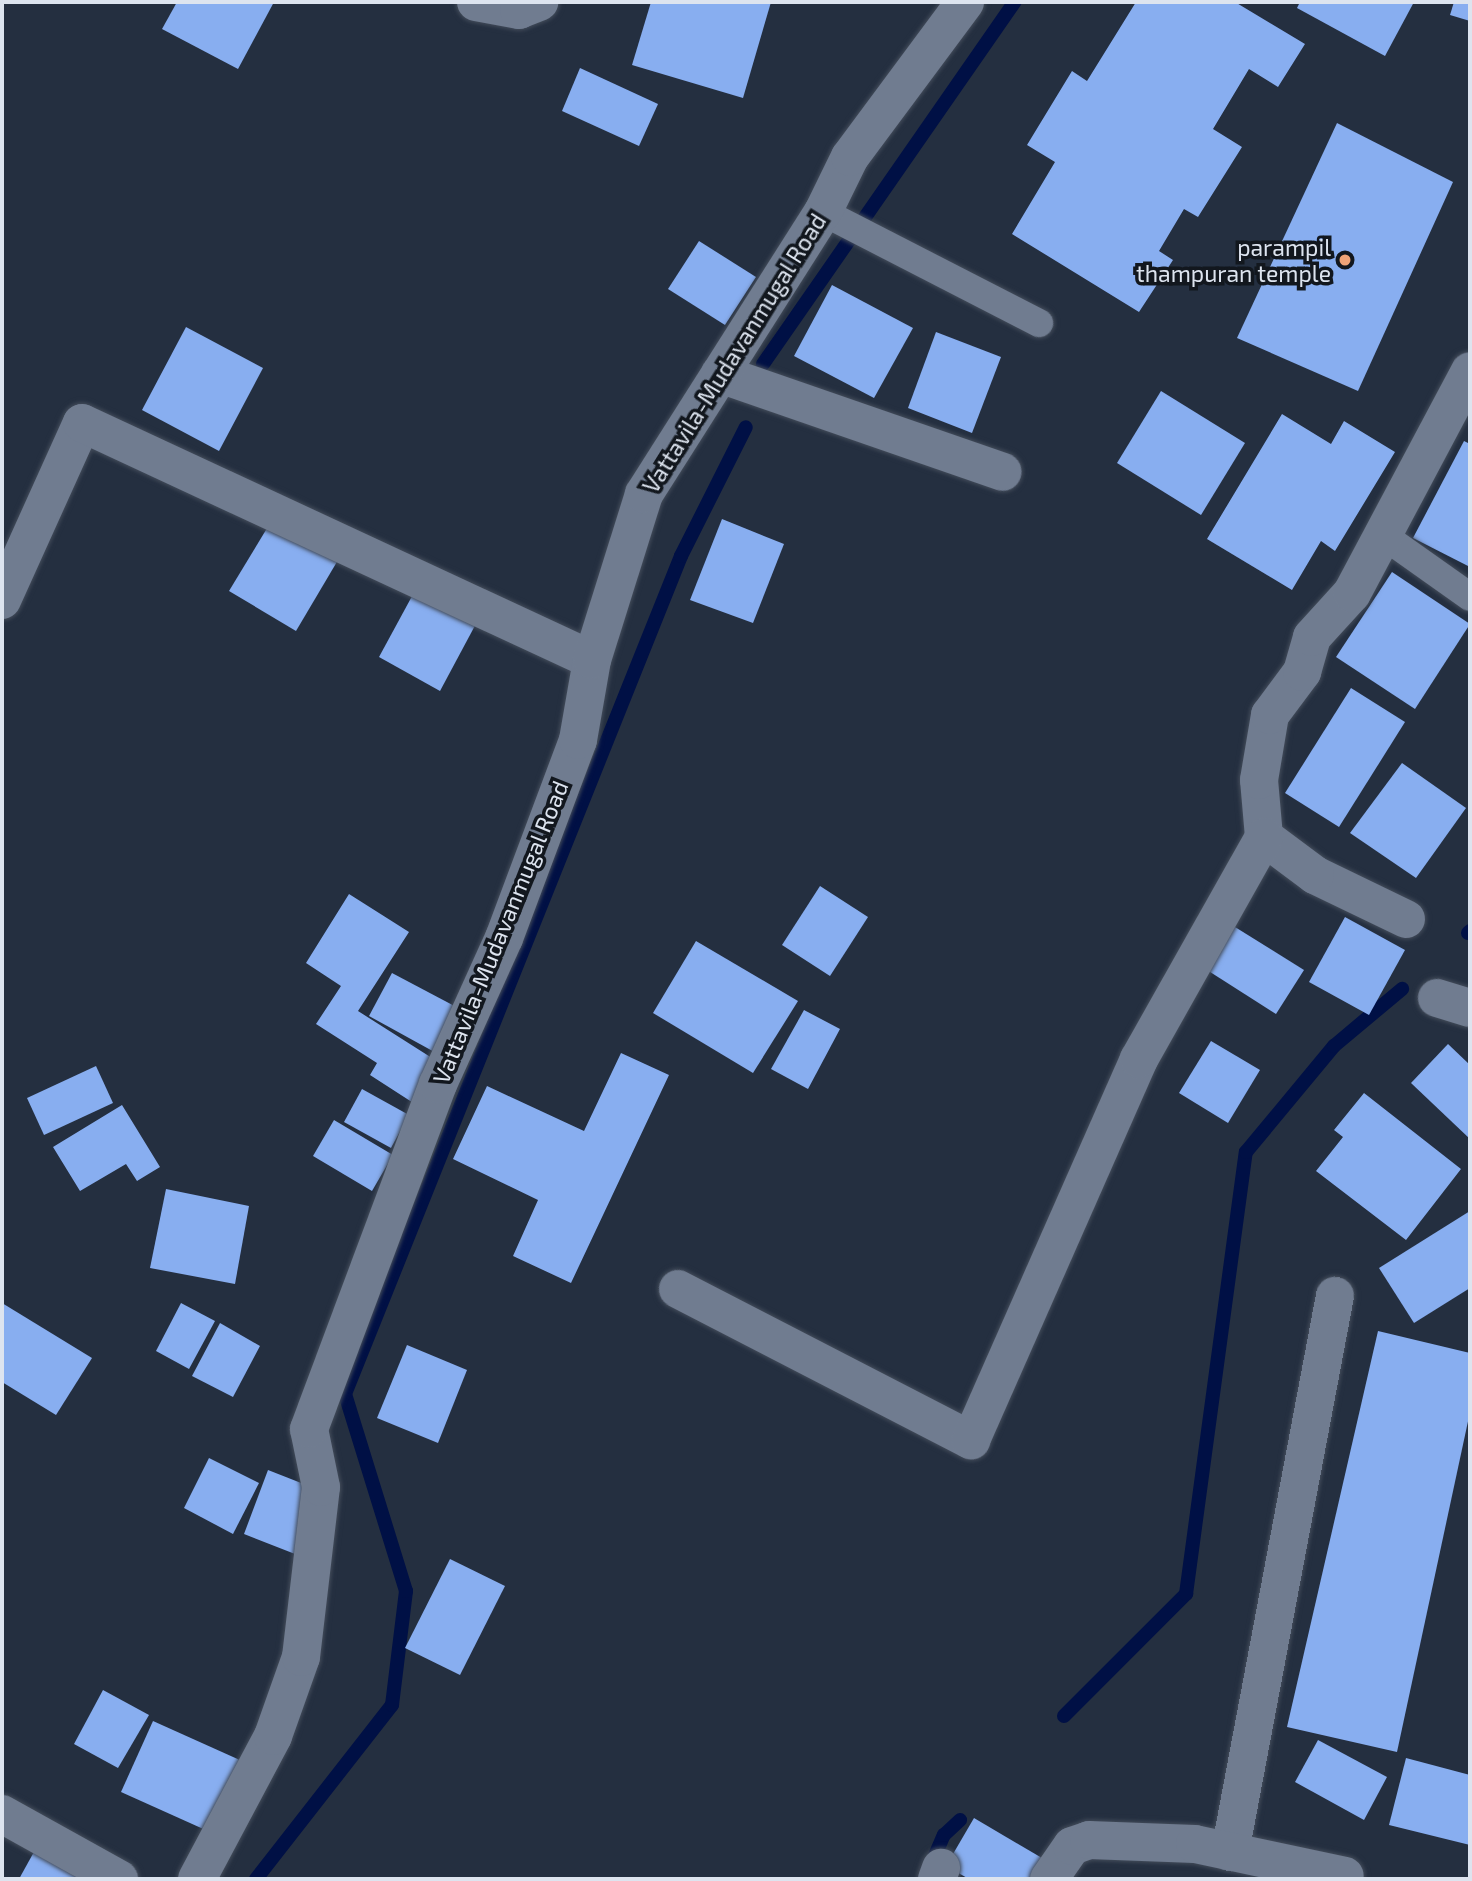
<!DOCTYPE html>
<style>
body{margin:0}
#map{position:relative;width:1472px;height:1881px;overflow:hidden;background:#242f40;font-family:"Exo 2",sans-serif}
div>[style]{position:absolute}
.stream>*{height:14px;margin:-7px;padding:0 7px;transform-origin:7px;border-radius:7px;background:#001045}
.building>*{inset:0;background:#88aef0}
.roads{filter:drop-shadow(0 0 2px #434c5a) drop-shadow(0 0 2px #434c5a)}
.service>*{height:28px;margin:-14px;padding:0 14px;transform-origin:14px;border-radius:14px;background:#707c90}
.minor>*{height:38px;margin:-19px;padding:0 19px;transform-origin:19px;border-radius:19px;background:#707c90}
.dots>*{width:19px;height:19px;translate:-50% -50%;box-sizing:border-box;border:4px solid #12171e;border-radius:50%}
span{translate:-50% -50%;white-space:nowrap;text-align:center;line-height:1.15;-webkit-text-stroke:7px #12171e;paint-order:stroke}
.poi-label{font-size:23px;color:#dde4ef}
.right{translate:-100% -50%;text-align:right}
.street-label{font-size:23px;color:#dde4ef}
.frame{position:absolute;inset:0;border:4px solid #dde4ef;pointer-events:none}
</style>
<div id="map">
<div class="stream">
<i style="left:763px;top:364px;width:441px;rotate:-55.2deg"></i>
<i style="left:1468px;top:933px;width:3px;rotate:-45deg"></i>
<i style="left:1064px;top:1716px;width:173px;rotate:-45deg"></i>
<i style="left:1186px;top:1594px;width:446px;rotate:-82.3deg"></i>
<i style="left:1246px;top:1152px;width:138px;rotate:-50.3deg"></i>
<i style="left:1334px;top:1046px;width:89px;rotate:-40deg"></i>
<i style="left:931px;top:1865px;width:33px;rotate:-67deg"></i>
<i style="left:944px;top:1835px;width:22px;rotate:-43deg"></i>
<i style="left:256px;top:1879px;width:221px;rotate:-52deg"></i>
<i style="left:392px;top:1705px;width:115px;rotate:-83deg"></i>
<i style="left:406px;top:1591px;width:206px;rotate:-107.2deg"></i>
<i style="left:345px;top:1394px;width:903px;rotate:-68.15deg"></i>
<i style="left:681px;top:556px;width:144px;rotate:-63.3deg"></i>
</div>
<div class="building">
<i style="clip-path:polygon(177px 2px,274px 2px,238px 69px,162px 29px)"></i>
<i style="clip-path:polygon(651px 2px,771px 2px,743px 98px,632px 65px)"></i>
<i style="clip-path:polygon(1136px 2px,1235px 2px,1305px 44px,1278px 87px,1249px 69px,1213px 129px,1242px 147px,1198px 217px,1184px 209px,1159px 251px,1173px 260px,1139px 312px,1012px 234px,1055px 162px,1027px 145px,1072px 71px,1087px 81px)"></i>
<i style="clip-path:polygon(1300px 2px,1414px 2px,1385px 56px,1297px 8px)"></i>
<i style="clip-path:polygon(1454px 2px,1470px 2px,1470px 21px,1450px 15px)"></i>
<i style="clip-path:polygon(580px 68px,658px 104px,639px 146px,562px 111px)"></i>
<i style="clip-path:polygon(1337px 123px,1453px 182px,1358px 391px,1237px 338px)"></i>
<i style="clip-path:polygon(699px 241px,756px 277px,725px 325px,668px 289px)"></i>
<i style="clip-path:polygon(832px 285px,913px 328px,874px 398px,794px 356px)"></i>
<i style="clip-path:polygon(186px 327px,263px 368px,219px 451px,142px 410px)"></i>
<i style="clip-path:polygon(936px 332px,1001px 357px,972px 433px,908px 408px)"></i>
<i style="clip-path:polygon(1161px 391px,1245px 443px,1201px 515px,1117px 463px)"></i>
<i style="clip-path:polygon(1282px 414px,1331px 444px,1344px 421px,1395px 452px,1335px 551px,1321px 541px,1292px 590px,1207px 539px)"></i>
<i style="clip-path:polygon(1464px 441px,1470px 444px,1470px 567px,1413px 538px)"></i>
<i style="clip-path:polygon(275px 515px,341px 555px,296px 631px,229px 591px)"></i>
<i style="clip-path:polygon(722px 519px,784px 544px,753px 623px,690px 600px)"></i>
<i style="clip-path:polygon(1392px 572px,1470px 624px,1415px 709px,1336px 657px)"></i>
<i style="clip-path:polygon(417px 587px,478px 620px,440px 691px,379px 657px)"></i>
<i style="clip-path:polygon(1351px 688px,1405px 722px,1339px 827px,1285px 793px)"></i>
<i style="clip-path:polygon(1402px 763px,1466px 808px,1416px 878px,1350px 833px)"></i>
<i style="clip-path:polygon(820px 886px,868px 917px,830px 976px,782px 945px)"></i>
<i style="clip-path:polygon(349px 894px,409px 932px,358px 1011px,443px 1065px,418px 1106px,370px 1075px,377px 1063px,316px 1024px,341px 986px,306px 963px)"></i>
<i style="clip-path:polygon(1345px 917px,1405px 950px,1369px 1015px,1309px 982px)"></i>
<i style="clip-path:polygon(1235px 927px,1304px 970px,1276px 1014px,1207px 970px)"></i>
<i style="clip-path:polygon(696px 941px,798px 1001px,753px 1073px,653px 1013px)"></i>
<i style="clip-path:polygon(392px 973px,462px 1010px,438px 1054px,369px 1016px)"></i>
<i style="clip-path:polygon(804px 1010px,840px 1029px,808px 1089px,771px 1069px)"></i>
<i style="clip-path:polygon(1211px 1041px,1260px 1070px,1228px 1123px,1179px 1093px)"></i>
<i style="clip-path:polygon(1448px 1044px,1470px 1065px,1470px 1139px,1411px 1083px)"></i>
<i style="clip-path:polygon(621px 1053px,669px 1075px,571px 1283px,513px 1256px,538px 1200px,453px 1159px,487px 1086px,584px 1131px)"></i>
<i style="clip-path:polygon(96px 1066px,113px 1103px,44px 1135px,27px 1098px)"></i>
<i style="clip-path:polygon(362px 1089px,409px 1115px,391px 1148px,344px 1122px)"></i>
<i style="clip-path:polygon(1364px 1093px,1461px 1169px,1406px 1240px,1316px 1171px,1343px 1137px,1334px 1130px)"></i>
<i style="clip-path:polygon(122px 1105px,160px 1167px,137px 1181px,126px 1164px,80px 1191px,53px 1147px)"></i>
<i style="clip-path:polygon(334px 1120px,393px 1155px,372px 1191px,313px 1156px)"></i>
<i style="clip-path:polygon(166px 1189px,249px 1206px,235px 1284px,150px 1268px)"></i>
<i style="clip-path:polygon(1470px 1211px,1470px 1288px,1414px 1323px,1379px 1268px)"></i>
<i style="clip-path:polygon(2px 1303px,92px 1358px,56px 1415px,2px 1382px)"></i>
<i style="clip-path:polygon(181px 1303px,215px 1321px,189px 1369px,156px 1351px)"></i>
<i style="clip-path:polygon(220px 1323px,260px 1346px,233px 1397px,192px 1376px)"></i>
<i style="clip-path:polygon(1378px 1331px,1470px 1353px,1470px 1412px,1397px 1752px,1287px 1727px)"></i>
<i style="clip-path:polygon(407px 1345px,467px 1370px,438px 1443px,377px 1418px)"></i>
<i style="clip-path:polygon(209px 1458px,259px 1483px,233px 1534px,184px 1508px)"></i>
<i style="clip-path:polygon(268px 1470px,319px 1490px,295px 1554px,244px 1534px)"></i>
<i style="clip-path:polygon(450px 1559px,505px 1586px,460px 1675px,405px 1648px)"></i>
<i style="clip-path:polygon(103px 1690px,149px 1715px,118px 1768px,74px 1744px)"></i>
<i style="clip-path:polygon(153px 1721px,242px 1761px,210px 1832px,121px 1792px)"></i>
<i style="clip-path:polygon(1318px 1740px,1387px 1777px,1364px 1820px,1295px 1782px)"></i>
<i style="clip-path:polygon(1406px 1758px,1470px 1775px,1470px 1845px,1389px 1825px)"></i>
<i style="clip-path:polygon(974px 1818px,1042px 1858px,1030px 1879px,969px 1879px,946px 1866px)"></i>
<i style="clip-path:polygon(40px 1841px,91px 1879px,19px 1879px)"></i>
</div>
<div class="roads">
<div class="service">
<i style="left:823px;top:212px;width:243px;rotate:27.2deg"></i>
<i style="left:1384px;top:536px;width:105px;rotate:35.3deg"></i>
</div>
<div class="minor">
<i style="left:476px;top:2px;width:44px;rotate:10.5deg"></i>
<i style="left:519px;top:10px;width:22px;rotate:-22deg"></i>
<i style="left:720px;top:374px;width:299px;rotate:19.1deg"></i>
<i style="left:2px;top:600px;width:194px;rotate:-65.7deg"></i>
<i style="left:82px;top:423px;width:562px;rotate:24.92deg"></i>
<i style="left:1406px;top:919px;width:101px;rotate:-154.2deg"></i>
<i style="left:1315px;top:875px;width:64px;rotate:-143.3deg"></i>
<i style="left:1264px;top:837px;width:57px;rotate:-95deg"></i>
<i style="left:1259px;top:780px;width:66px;rotate:-80.4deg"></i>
<i style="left:1270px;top:715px;width:54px;rotate:-53.3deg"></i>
<i style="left:1302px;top:672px;width:36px;rotate:-74deg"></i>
<i style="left:1312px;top:637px;width:59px;rotate:-47.7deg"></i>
<i style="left:1352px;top:593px;width:251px;rotate:-62deg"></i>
<i style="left:1437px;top:998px;width:34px;rotate:17deg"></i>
<i style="left:678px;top:1289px;width:330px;rotate:27.3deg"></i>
<i style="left:971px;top:1440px;width:416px;rotate:-66.2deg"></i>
<i style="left:1139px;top:1059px;width:255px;rotate:-60.6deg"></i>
<i style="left:2px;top:1814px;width:134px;rotate:29.1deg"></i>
<i style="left:1230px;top:1852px;width:566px;rotate:-79.31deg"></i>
<i style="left:197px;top:1879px;width:162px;rotate:-62deg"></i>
<i style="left:273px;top:1736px;width:84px;rotate:-70.5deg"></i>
<i style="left:301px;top:1657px;width:171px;rotate:-83.3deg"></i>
<i style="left:321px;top:1487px;width:59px;rotate:-101.7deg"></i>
<i style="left:309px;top:1429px;width:368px;rotate:-69.5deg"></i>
<i style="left:438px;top:1084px;width:160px;rotate:-65.7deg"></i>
<i style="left:504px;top:938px;width:211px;rotate:-69.5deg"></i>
<i style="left:578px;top:740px;width:81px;rotate:-80.1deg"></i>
<i style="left:592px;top:660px;width:174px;rotate:-72.6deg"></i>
<i style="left:644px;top:494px;width:334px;rotate:-57.6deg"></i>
<i style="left:823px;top:212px;width:61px;rotate:-63.9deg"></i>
<i style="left:850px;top:157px;width:193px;rotate:-53.4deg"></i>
<i style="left:937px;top:1879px;width:12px;rotate:-70deg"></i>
<i style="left:1049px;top:1879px;width:40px;rotate:-55.1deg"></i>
<i style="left:1072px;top:1846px;width:18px;rotate:-19deg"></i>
<i style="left:1089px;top:1840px;width:106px;rotate:2.2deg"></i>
<i style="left:1195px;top:1844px;width:153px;rotate:12deg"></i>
</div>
</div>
<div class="dots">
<i style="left:1345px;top:260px;background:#efa377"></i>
</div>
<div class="poi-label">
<span class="right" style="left:1331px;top:260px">parampil<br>thampuran temple</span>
</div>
<div class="street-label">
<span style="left:734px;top:353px;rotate:-58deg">Vattavila-Mudavanmugal Road</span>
<span style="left:500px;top:932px;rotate:-68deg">Vattavila-Mudavanmugal Road</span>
</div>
<div class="frame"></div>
</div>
